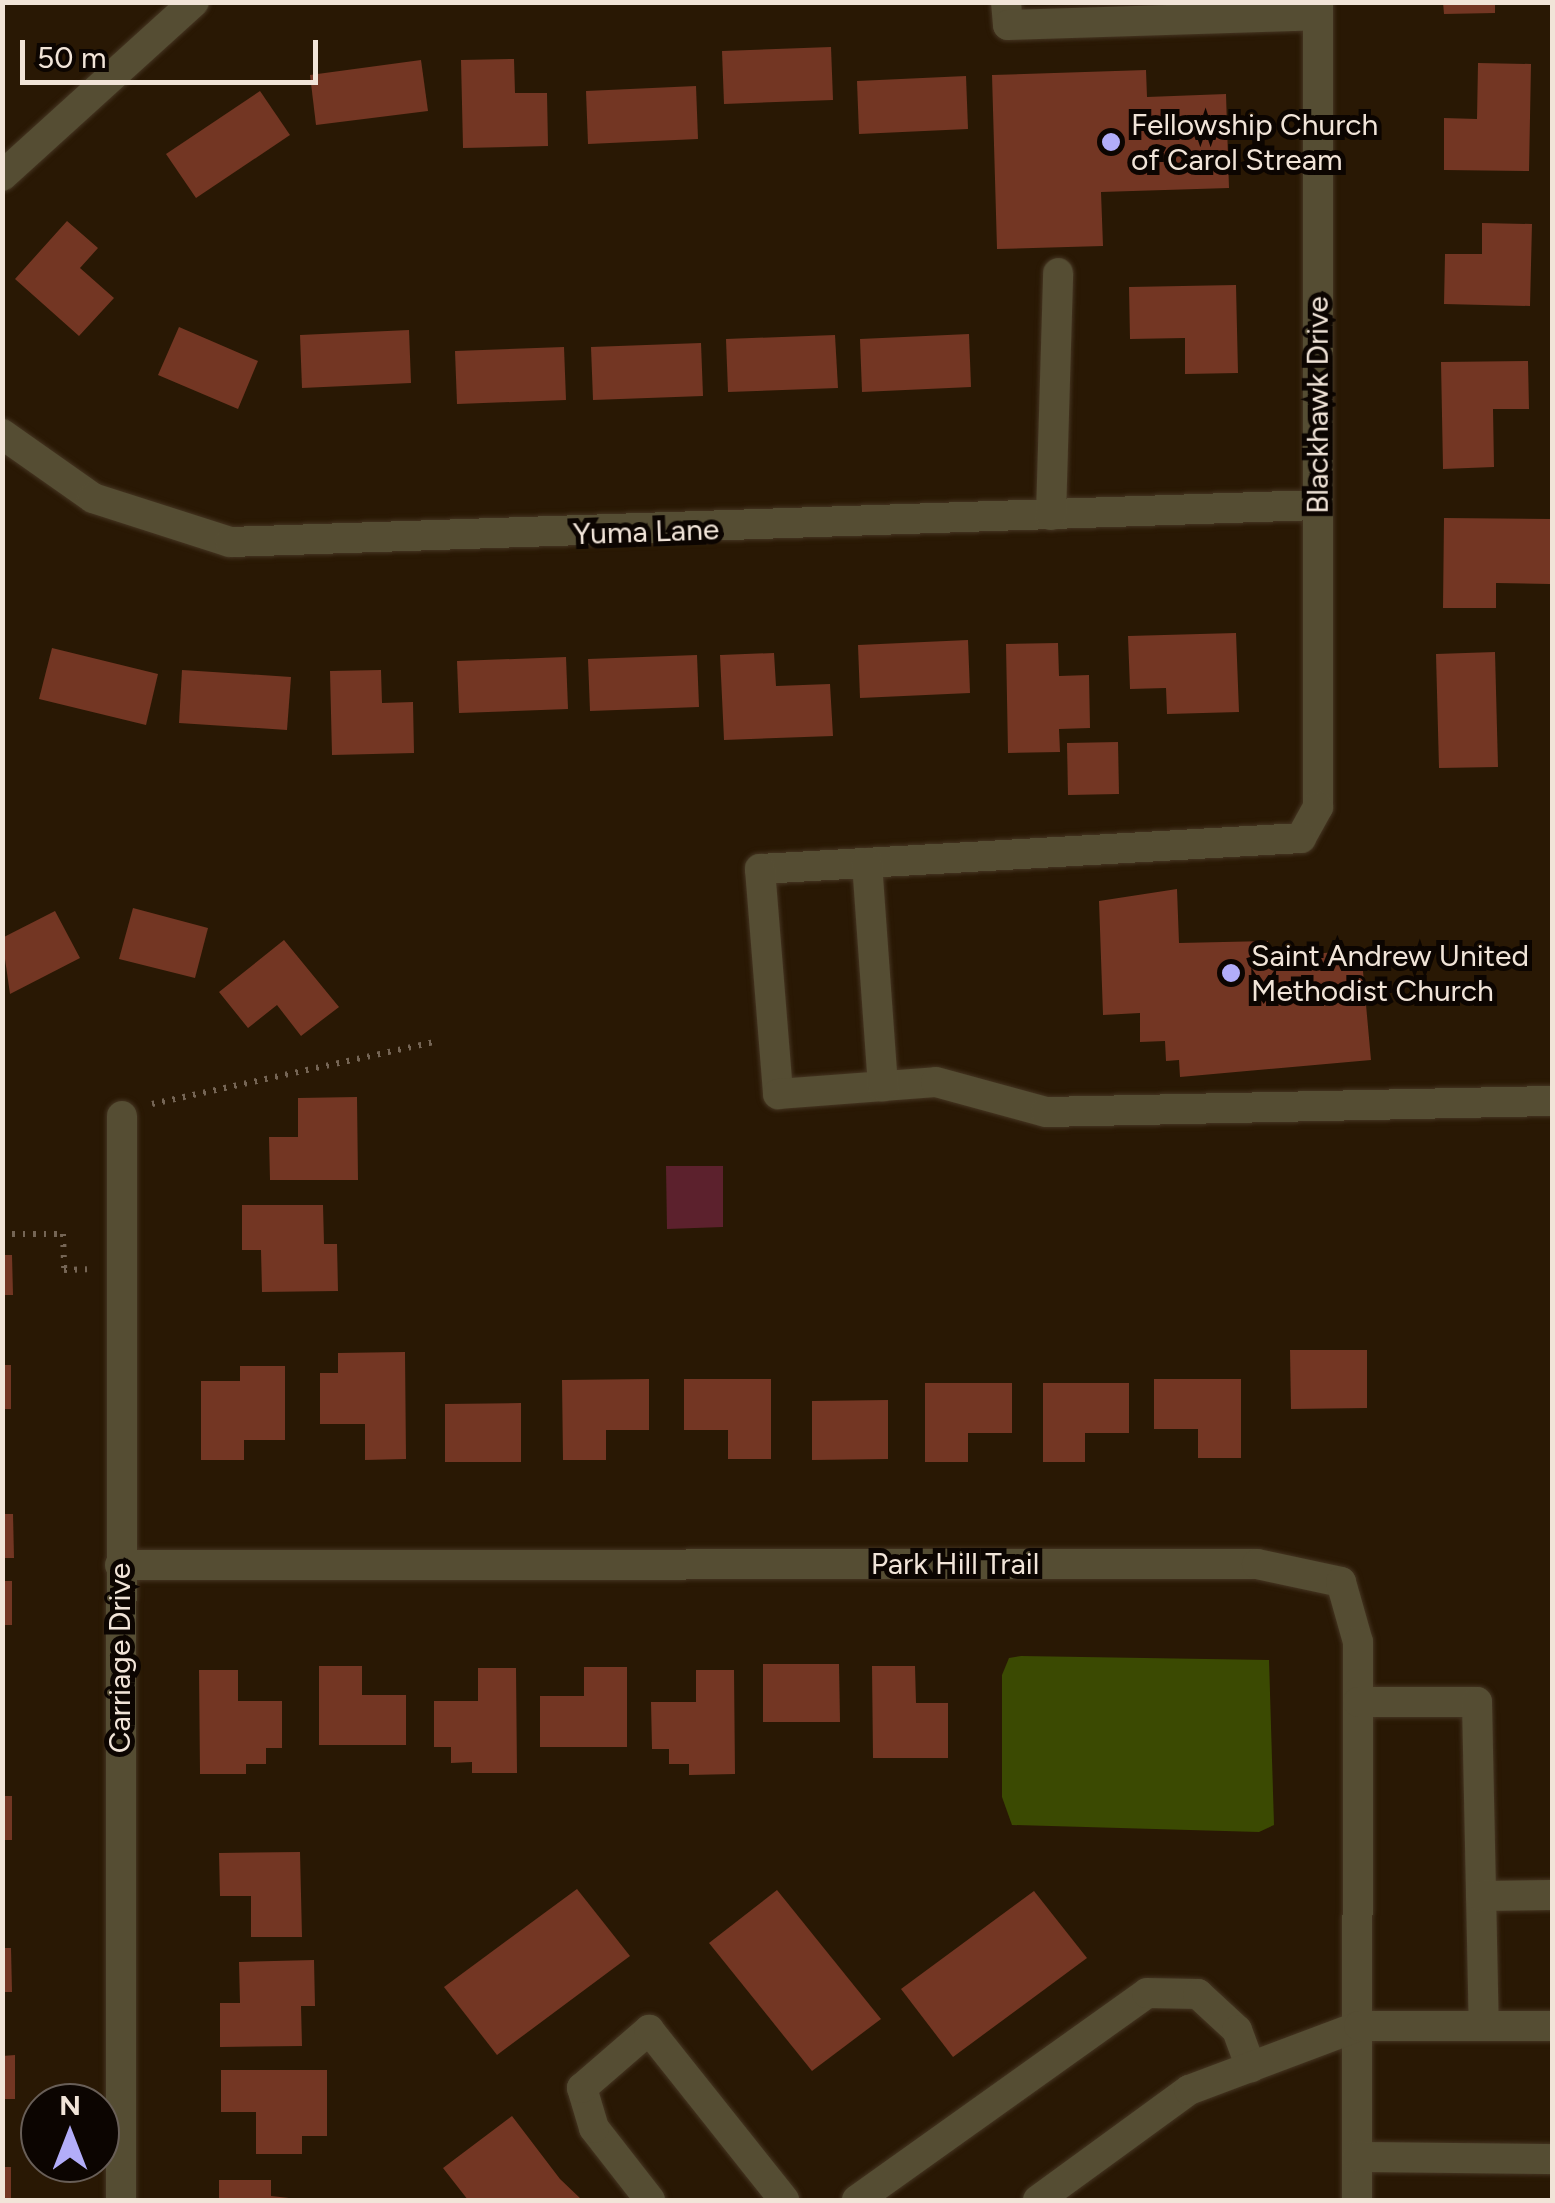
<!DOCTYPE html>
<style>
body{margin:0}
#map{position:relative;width:1555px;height:2203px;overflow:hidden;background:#291804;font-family:Figtree,sans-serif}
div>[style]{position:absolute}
.green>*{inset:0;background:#5c212d}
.water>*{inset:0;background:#3b4a02}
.building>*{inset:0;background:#733623}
.path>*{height:6px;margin-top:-3px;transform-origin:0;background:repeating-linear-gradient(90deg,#756555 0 2.5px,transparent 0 10.5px)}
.roads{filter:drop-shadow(0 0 2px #453522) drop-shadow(0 0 2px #453522)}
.minor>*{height:30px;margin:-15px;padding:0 15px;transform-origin:15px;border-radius:15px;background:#554d33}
.dots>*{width:28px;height:28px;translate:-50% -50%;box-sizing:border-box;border:5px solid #0c0501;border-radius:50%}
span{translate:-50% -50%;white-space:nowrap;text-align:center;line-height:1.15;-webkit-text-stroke:10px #0c0501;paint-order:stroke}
.poi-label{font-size:30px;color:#f1e4d8}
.left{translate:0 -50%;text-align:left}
.street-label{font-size:30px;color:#f1e4d8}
.frame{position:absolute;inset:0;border:5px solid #f1e4d8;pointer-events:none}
.north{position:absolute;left:20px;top:2083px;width:100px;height:100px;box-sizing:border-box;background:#0c0501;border:2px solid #685e57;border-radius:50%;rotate:0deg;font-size:28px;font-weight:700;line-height:40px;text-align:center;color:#f1e4d8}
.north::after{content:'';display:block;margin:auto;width:35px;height:45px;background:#b2adf9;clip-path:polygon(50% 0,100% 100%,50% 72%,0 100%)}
.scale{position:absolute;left:20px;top:40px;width:298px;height:45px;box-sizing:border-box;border:5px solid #f1e4d8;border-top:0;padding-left:12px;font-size:30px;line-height:35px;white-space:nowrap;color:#f1e4d8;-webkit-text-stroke:8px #0c0501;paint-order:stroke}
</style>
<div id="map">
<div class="green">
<i style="clip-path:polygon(666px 1166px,723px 1166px,723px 1227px,667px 1229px)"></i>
</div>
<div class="water">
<i style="clip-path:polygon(1021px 1656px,1269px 1660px,1274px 1825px,1259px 1832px,1012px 1825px,1002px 1797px,1002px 1675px,1009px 1658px)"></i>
</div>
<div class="building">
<i style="clip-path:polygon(1443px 2px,1495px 2px,1495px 13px,1444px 14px)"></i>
<i style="clip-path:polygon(831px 47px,833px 100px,724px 104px,722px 51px)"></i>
<i style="clip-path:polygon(514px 59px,515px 93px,547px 93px,548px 146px,463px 148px,461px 60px)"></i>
<i style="clip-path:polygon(421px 60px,428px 111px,316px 125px,310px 75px)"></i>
<i style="clip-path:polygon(1478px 63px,1531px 64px,1529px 171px,1444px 170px,1444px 118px,1477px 119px)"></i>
<i style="clip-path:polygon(1146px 70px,1147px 97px,1226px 94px,1229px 188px,1101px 192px,1103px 246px,997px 249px,992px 75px)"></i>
<i style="clip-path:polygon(966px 76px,968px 129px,859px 134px,857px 81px)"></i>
<i style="clip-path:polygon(696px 86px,698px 139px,588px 144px,586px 91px)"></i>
<i style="clip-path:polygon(260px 91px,290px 135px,196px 198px,166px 154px)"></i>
<i style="clip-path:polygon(67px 221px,98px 248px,80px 268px,114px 298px,79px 336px,15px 279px)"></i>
<i style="clip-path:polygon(1482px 223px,1532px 224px,1530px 306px,1444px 304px,1445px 254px,1482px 254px)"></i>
<i style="clip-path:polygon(1236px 285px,1238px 373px,1185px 374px,1185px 338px,1130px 339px,1129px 287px)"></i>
<i style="clip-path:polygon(179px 327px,258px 361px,238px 409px,158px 375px)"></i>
<i style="clip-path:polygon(409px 330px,411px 383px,302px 388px,300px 335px)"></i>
<i style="clip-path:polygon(969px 334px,971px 387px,862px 392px,860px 339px)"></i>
<i style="clip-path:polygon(835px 335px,838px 388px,728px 392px,726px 339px)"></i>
<i style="clip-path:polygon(701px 343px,703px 396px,593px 400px,591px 347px)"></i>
<i style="clip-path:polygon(564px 347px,566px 400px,457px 404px,455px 351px)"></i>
<i style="clip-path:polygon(1528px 361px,1529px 409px,1493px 409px,1494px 467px,1443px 469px,1441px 362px)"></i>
<i style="clip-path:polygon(1444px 518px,1551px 519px,1550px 584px,1496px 583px,1496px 608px,1443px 608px)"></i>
<i style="clip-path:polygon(1236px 633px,1239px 712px,1167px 714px,1166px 688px,1130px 689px,1128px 636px)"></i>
<i style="clip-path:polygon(968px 640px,970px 693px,860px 698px,858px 645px)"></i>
<i style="clip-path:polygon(1058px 643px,1059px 676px,1089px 675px,1090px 728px,1059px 729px,1060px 752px,1008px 753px,1006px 644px)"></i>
<i style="clip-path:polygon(52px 648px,158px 674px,146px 725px,39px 699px)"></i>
<i style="clip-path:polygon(1495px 652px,1498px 767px,1439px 768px,1436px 654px)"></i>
<i style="clip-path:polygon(774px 653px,776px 686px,830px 684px,833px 736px,724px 740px,720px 655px)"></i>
<i style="clip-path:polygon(697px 655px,699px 707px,590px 711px,588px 659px)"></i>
<i style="clip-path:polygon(566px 657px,568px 709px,459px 713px,457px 661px)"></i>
<i style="clip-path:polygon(182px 670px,291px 677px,287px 730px,179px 723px)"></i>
<i style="clip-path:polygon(381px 670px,382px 703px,413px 702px,414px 753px,332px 755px,330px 671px)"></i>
<i style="clip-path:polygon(1118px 742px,1119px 794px,1068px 795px,1067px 743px)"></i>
<i style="clip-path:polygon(1177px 889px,1179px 943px,1268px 941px,1269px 959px,1361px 949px,1371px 1060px,1180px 1077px,1179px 1060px,1166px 1061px,1165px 1041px,1140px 1042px,1140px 1013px,1103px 1015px,1099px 901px)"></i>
<i style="clip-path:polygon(133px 908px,208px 928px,195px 978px,119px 959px)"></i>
<i style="clip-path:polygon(55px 911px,80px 958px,10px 994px,2px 938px)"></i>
<i style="clip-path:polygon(284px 940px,339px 1007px,301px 1036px,277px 1005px,248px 1028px,219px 992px)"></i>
<i style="clip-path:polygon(357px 1097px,358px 1180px,270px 1180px,269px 1137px,298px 1137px,298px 1098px)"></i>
<i style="clip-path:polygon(242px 1205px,323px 1205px,324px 1244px,337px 1244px,338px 1291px,262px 1292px,261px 1250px,242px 1250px)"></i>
<i style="clip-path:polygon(2px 1255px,12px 1255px,13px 1295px,2px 1295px)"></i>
<i style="clip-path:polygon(1290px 1350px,1367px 1350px,1367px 1408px,1291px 1409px)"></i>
<i style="clip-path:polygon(405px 1352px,406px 1459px,365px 1460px,365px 1424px,320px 1424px,320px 1373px,338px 1373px,338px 1353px)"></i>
<i style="clip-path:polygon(2px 1365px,11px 1365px,11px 1409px,2px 1409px)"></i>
<i style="clip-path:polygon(240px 1366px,285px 1366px,285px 1440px,244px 1440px,244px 1460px,201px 1460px,201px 1381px,240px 1381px)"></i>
<i style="clip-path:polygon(649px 1379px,649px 1430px,606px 1430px,606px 1460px,563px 1460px,562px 1380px)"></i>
<i style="clip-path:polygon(684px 1379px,771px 1379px,771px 1459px,728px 1459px,728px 1430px,684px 1430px)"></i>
<i style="clip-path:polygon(1154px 1379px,1241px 1379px,1241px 1458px,1198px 1458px,1198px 1429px,1154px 1429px)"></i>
<i style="clip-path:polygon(925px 1383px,1012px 1383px,1012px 1433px,968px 1433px,968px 1462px,925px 1462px)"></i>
<i style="clip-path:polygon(1043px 1383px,1129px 1383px,1129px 1433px,1085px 1433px,1085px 1462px,1043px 1462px)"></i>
<i style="clip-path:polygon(888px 1400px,888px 1459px,812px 1460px,812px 1401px)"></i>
<i style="clip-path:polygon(521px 1403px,521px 1462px,445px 1462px,445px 1404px)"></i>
<i style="clip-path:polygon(2px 1514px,13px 1514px,14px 1558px,2px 1558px)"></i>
<i style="clip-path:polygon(2px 1581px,12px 1581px,12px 1625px,2px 1625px)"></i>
<i style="clip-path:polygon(763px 1664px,839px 1664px,840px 1722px,763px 1722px)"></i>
<i style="clip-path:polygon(319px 1666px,362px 1666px,362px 1695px,406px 1695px,406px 1745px,319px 1745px)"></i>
<i style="clip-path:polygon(872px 1666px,915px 1666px,916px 1703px,948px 1703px,948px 1758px,873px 1758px)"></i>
<i style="clip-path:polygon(584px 1667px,627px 1667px,627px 1747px,540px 1747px,540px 1696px,584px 1696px)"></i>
<i style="clip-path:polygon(478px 1668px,516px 1668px,517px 1773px,472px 1773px,472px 1762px,451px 1763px,451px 1747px,434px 1747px,434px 1701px,478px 1701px)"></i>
<i style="clip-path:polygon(199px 1670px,238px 1670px,238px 1701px,282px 1701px,282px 1748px,266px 1748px,266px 1764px,246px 1764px,246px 1774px,200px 1774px)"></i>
<i style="clip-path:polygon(696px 1670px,734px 1670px,735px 1774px,689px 1775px,689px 1764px,669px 1764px,669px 1749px,652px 1749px,651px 1702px,696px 1702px)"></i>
<i style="clip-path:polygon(2px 1796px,12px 1796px,12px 1840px,2px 1840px)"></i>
<i style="clip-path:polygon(300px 1852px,302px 1937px,251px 1937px,251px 1896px,220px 1896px,219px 1853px)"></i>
<i style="clip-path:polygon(577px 1889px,630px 1956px,497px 2055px,444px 1987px)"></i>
<i style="clip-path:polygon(777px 1890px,881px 2019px,812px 2071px,709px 1943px)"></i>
<i style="clip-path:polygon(1034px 1891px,1087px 1958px,953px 2057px,901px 1989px)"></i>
<i style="clip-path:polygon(2px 1948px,11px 1948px,12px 1992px,2px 1992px)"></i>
<i style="clip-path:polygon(314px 1960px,315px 2006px,301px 2006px,302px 2046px,220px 2047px,220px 2003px,240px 2003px,239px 1962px)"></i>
<i style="clip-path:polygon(15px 2055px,15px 2099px,2px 2099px,2px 2056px)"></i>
<i style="clip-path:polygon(221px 2070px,327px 2070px,327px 2136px,302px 2136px,302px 2154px,256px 2154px,256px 2112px,221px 2112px)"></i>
<i style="clip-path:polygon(512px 2116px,560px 2179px,582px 2200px,468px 2200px,443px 2168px)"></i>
<i style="clip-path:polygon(2px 2167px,11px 2167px,11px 2200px,2px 2200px)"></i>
<i style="clip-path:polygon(219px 2180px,271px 2180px,271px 2196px,307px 2200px,219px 2200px)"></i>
</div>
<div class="path">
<i style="left:152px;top:1104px;width:293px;rotate:-12.4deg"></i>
<i style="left:2px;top:1234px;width:61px"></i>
<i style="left:63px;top:1234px;width:36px;rotate:88deg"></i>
<i style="left:64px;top:1270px;width:23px;rotate:-2deg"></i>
</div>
<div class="roads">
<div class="minor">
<i style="left:1006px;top:2px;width:23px;rotate:85deg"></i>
<i style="left:1008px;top:25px;width:310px;rotate:-1.8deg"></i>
<i style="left:1318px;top:2px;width:805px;rotate:90deg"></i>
<i style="left:1318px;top:807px;width:35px;rotate:119deg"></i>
<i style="left:1301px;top:838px;width:542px;rotate:176.72deg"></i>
<i style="left:760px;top:869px;width:226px;rotate:85.4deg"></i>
<i style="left:778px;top:1094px;width:158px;rotate:-4.3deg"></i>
<i style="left:936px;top:1082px;width:114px;rotate:15.3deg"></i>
<i style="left:1046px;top:1112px;width:506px;rotate:-1.25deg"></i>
<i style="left:2px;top:176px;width:259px;rotate:-42.2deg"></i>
<i style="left:2px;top:434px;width:111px;rotate:35.1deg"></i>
<i style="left:93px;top:498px;width:144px;rotate:17.8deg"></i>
<i style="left:230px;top:542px;width:1089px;rotate:-1.95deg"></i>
<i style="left:1051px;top:515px;width:242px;rotate:-88.3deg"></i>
<i style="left:867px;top:863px;width:224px;rotate:85.9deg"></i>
<i style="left:120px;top:1565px;width:1137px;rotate:-0.05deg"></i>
<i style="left:1257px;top:1564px;width:86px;rotate:12.1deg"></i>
<i style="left:1341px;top:1582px;width:62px;rotate:74.2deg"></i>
<i style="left:1358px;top:1642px;width:558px;rotate:90.1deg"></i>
<i style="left:1358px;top:1702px;width:119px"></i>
<i style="left:1477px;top:1702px;width:324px;rotate:88.8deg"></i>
<i style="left:1481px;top:1896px;width:71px;rotate:-0.8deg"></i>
<i style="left:1357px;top:2157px;width:195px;rotate:0.6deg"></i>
<i style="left:121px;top:2200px;width:1084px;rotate:-89.95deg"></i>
<i style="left:650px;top:2200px;width:91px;rotate:-127.9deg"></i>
<i style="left:594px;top:2128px;width:42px;rotate:-106.7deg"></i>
<i style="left:582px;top:2088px;width:89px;rotate:-40.9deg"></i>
<i style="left:649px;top:2030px;width:217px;rotate:51.5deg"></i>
<i style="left:857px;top:2200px;width:356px;rotate:-35.5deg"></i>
<i style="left:1147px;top:1993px;width:51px;rotate:1.1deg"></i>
<i style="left:1198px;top:1994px;width:53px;rotate:42.7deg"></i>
<i style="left:1237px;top:2030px;width:40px;rotate:69.8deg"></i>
<i style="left:1038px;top:2200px;width:187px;rotate:-36.1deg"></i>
<i style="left:1189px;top:2090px;width:182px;rotate:-20.6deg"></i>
<i style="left:1359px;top:2026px;width:193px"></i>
</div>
</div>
<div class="dots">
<i style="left:1111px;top:142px;background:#b2adf9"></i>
<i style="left:1231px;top:973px;background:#b2adf9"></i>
</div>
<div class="poi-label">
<span class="left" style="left:1131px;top:142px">Fellowship Church<br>of Carol Stream</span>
<span class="left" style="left:1251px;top:973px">Saint Andrew United<br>Methodist Church</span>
</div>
<div class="street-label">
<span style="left:1318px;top:405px;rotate:-90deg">Blackhawk Drive</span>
<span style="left:646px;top:532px;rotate:-2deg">Yuma Lane</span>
<span style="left:955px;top:1564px">Park Hill Trail</span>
<span style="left:120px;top:1658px;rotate:-90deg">Carriage Drive</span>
</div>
<div class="frame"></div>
<div class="north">N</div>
<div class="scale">50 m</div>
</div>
